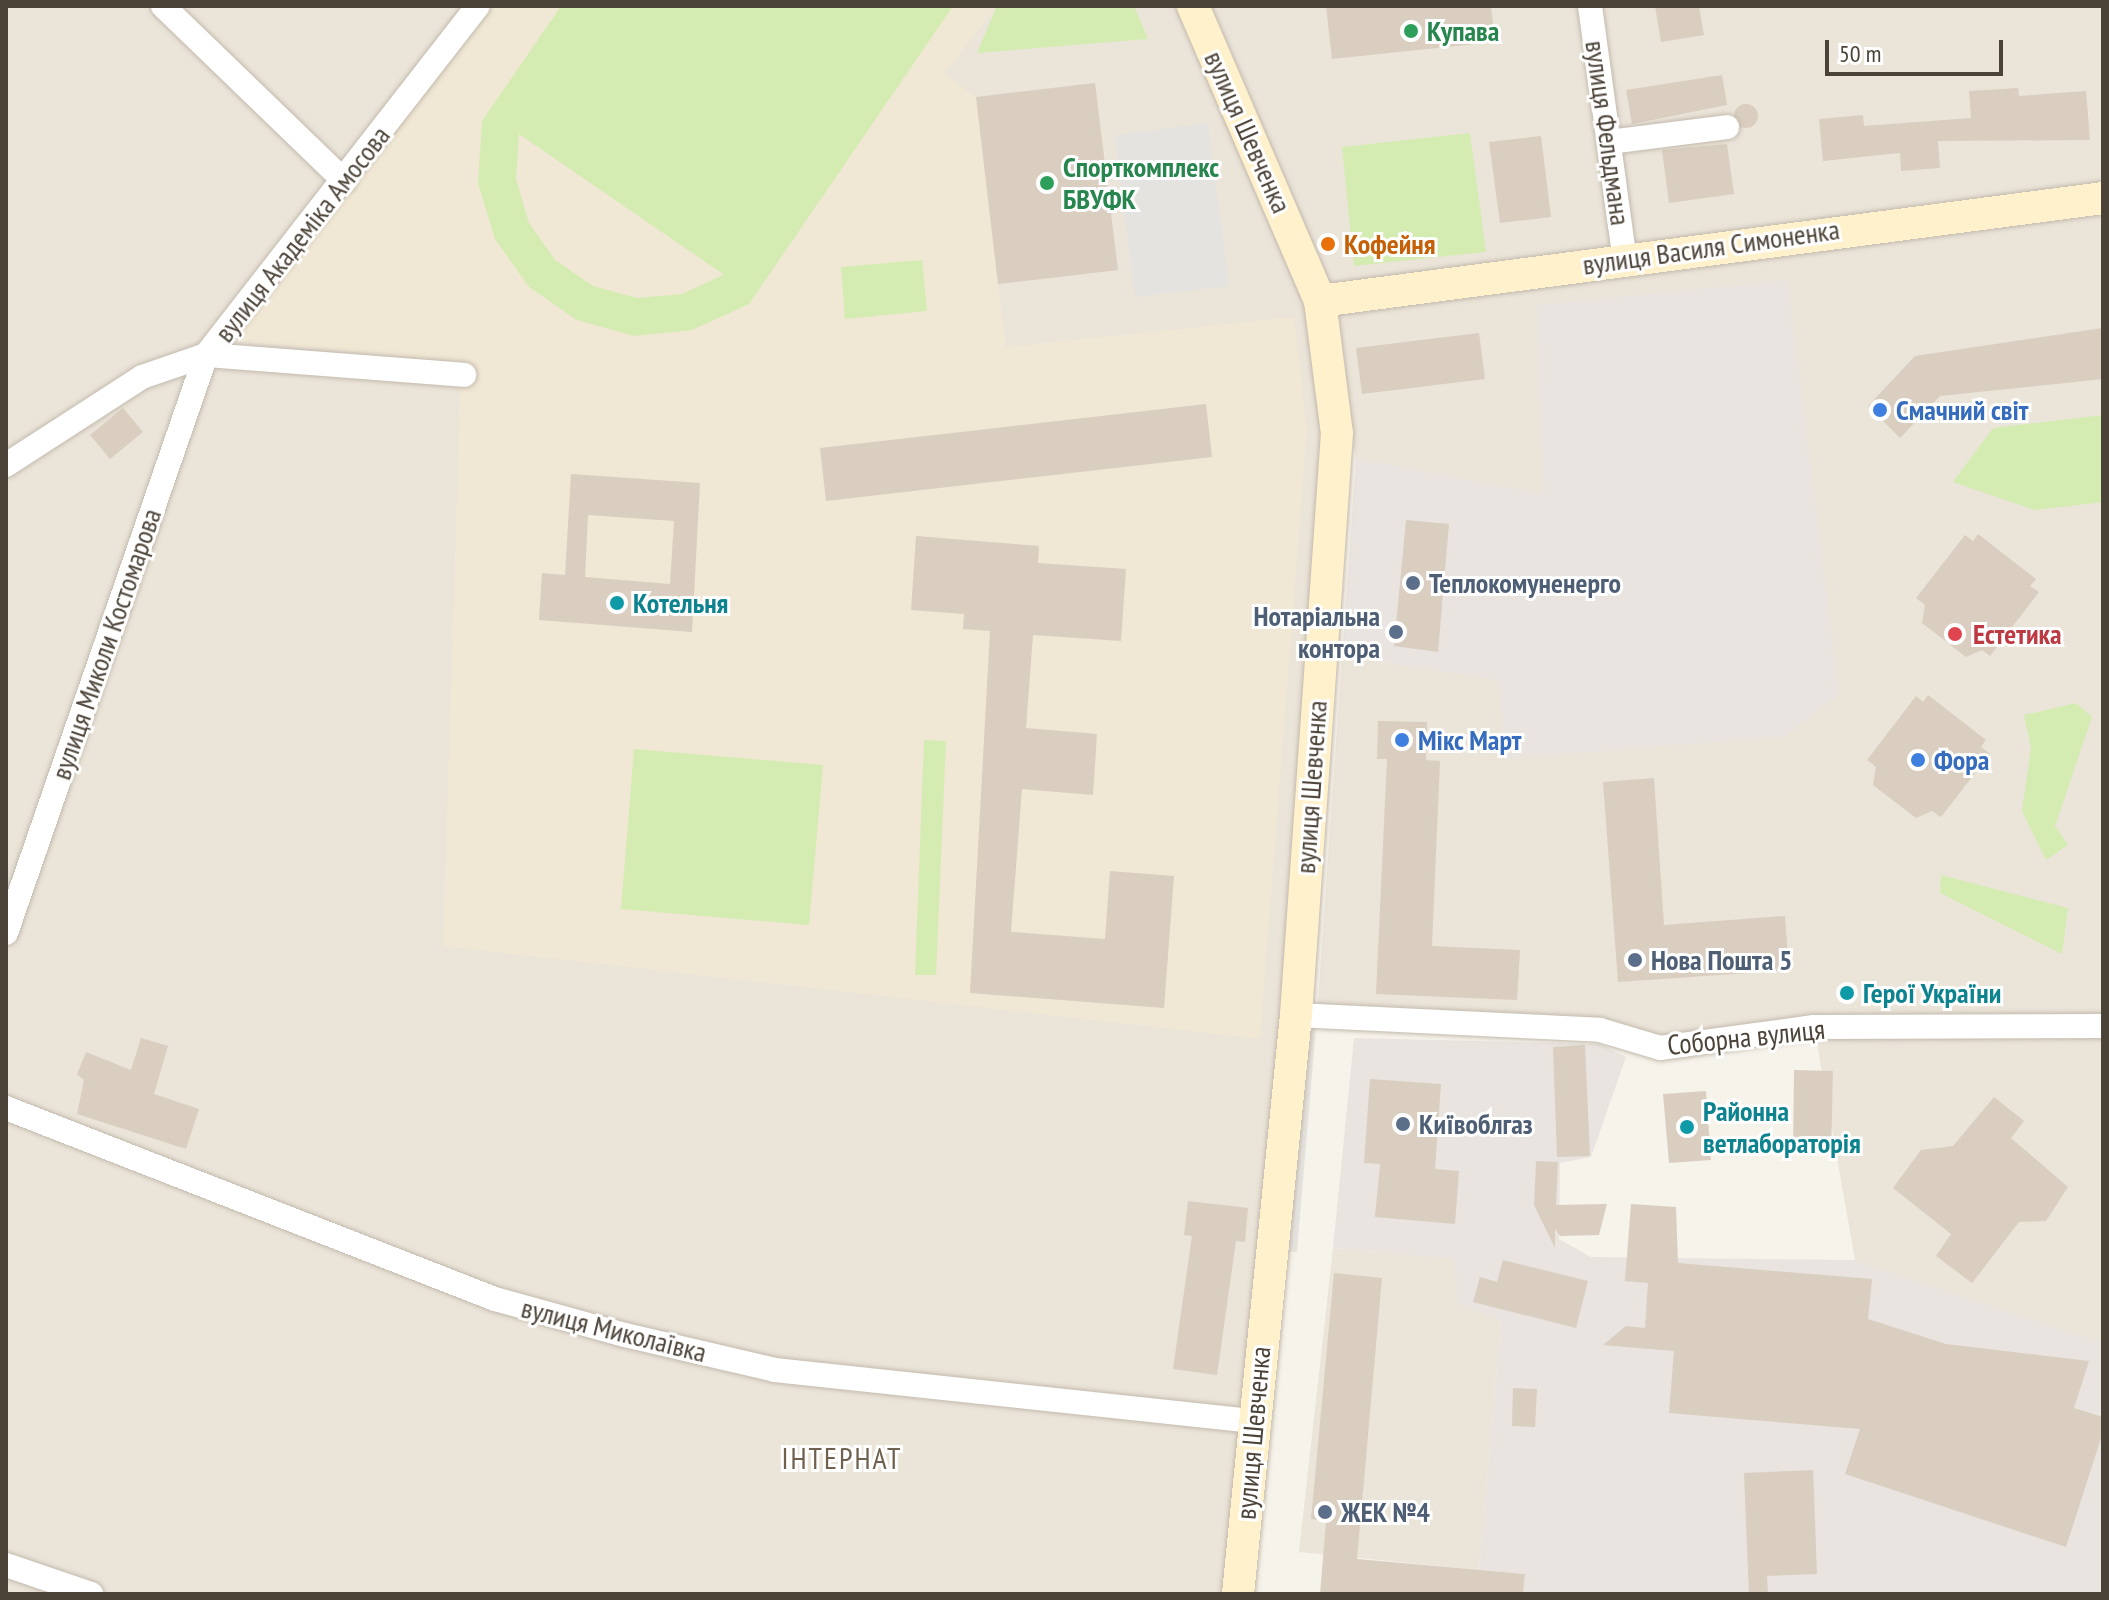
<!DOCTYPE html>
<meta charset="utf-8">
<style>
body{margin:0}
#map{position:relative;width:2109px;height:1600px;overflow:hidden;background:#f6f3eb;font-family:"PT Sans Narrow",sans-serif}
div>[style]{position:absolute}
.residential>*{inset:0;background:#ebe4d9}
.industrial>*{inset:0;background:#e9e4df}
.education>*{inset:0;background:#f0e7d4}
.green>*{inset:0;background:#d4ecb2}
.parking>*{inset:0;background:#e5e3df}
.building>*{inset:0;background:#d9cec0}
.round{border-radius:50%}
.roads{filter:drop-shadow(0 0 2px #c3baad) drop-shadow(0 0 2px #c3baad)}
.street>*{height:24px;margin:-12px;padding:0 12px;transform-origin:12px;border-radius:12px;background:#fff}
.secondary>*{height:32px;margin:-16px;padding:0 16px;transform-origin:16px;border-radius:16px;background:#fff1cc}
.dots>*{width:22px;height:22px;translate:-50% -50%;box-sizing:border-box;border:4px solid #fff;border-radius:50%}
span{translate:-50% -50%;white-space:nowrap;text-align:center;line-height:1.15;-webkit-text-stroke:6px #fff;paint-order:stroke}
.leisure-label{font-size:28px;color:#27864d;font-weight:700}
.left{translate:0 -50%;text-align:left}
.street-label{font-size:28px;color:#4c4338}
.food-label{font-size:28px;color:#c56008;font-weight:700}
.shop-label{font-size:28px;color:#366cbe;font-weight:700}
.service-label{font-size:28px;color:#4e5e75;font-weight:700}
.right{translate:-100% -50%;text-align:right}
.culture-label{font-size:28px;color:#0d838f;font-weight:700}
.health-label{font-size:28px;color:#be3a42;font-weight:700}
.neighbourhood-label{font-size:30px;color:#6f614e;letter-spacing:2px}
.frame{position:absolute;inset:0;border:8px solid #4c4338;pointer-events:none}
.scale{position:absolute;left:1825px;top:40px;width:178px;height:36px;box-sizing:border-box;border:4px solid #4c4338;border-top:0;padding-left:10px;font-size:24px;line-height:28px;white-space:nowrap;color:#4c4338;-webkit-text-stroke:6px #fff;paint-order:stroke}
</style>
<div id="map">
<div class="residential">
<i style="clip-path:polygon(6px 6px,2103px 6px,2103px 1343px,1855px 1260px,1814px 1027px,1660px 1048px,1600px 1030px,1317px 1015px,1342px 656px,1499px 680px,1506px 759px,1543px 495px,1356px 458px,1323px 313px,1337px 433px,1238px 1594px,6px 1594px)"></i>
<i style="clip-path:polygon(1333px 1248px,1455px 1259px,1501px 1321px,1479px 1570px,1299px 1552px)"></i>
</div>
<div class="industrial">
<i style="clip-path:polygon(1788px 280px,1839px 695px,1784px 737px,1506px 759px,1498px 680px,1342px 656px,1356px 458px,1543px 494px,1536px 305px)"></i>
<i style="clip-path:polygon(1354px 1038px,1600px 1044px,1626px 1057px,1591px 1157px,1560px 1163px,1559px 1239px,1591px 1257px,1855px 1260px,2103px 1343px,2103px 1594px,1523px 1594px,1525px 1574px,1479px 1570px,1501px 1321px,1457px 1303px,1454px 1259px,1333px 1248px)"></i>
</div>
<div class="education">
<i style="clip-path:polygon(475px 6px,997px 6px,944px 74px,976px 97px,1006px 347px,1294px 317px,1307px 430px,1260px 1039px,443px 946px,461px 362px,235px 341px)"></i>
</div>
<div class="green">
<i style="clip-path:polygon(evenodd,561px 6px,953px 6px,749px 304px,692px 330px,634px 336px,577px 320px,529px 287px,495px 239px,478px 183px,482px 121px,561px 6px,519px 134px,723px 274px,723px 275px,682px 294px,637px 298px,593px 286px,555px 260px,529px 223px,516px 179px,519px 134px)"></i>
<i style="clip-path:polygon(997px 6px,1134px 6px,1148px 39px,977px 53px)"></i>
<i style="clip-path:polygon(1470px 133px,1486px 252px,1354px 266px,1342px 147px)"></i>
<i style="clip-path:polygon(922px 260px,927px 311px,845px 319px,841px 267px)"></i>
<i style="clip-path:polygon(2103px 415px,2103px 502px,2035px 510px,1953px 482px,1993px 428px)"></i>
<i style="clip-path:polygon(2076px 703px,2092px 717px,2055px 826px,2068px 845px,2046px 860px,2022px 811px,2031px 748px,2024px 715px)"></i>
<i style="clip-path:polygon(924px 740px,946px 741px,936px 975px,915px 975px)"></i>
<i style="clip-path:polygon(634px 749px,823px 765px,809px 925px,621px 909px)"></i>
<i style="clip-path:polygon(1941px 875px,2068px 908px,2062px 954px,1940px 893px)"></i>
</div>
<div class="parking">
<i style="clip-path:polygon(1208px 123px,1229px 286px,1135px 297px,1115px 135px)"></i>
<i style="clip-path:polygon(1296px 1015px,1317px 1015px,1297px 1252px,1279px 1251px)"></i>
</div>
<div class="building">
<i style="clip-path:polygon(1326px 6px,1491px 6px,1495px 42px,1332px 59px)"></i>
<i style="clip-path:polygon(1655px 6px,1699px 6px,1704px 35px,1661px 42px)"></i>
<i style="clip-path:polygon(1722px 75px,1727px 105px,1632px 124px,1626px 90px)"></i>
<i style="clip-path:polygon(1095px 83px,1118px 270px,998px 284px,976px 97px)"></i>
<i style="clip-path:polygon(2018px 88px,2019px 96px,2086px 91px,2090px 140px,1938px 141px,1940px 168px,1901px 171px,1900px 153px,1823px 161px,1819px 119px,1863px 115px,1864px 126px,1971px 118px,1969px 91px)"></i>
<i class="round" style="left:1734px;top:104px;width:24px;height:24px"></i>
<i style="clip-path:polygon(1541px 136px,1551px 217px,1500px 223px,1489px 142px)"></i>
<i style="clip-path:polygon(1727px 144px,1734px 194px,1669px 203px,1662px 150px)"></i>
<i style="clip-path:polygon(2103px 328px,2103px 379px,1940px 396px,1900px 438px,1868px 406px,1915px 356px)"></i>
<i style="clip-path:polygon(1479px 333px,1485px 379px,1362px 394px,1356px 348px)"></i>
<i style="clip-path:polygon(1206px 404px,1212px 457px,826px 501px,820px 448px)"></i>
<i style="clip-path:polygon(123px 408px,143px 432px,110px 459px,90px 435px)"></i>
<i style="clip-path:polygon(evenodd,571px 474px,700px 483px,692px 632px,539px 620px,542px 573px,565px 575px,571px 474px,588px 515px,674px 521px,670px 584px,585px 577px,588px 515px)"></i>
<i style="clip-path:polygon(1406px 520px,1449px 524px,1438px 652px,1394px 646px)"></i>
<i style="clip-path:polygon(1978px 534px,2036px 579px,2030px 586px,2039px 592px,1990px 656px,1982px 650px,1966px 657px,1922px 623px,1925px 605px,1916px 598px,1965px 535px,1973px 541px)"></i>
<i style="clip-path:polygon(916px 536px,1039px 546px,1038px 563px,1126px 569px,1121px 641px,1033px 635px,1026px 728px,1097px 734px,1093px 795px,1022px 789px,1011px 932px,1105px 939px,1110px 871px,1174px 876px,1164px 1008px,970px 993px,990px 631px,963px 629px,964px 614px,911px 610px)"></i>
<i style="clip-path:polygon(1928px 695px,1986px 740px,1981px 747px,1990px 754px,1941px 817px,1932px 811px,1916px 818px,1873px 785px,1876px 767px,1867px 760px,1916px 696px,1923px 702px)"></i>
<i style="clip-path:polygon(1378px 721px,1427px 722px,1426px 760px,1440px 761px,1432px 946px,1520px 950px,1517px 1000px,1376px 994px,1387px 759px,1377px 759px)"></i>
<i style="clip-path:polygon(1654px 778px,1664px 925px,1785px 916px,1789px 970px,1618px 982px,1603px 782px)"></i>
<i style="clip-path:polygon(141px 1038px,168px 1046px,154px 1094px,199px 1109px,186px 1149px,77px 1114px,84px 1080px,77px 1074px,86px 1052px,131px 1070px)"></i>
<i style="clip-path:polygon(1585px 1045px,1590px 1156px,1557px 1157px,1553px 1047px)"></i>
<i style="clip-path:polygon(1794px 1070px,1833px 1071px,1831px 1155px,1793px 1154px)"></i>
<i style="clip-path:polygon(1370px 1079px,1441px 1084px,1435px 1169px,1459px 1171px,1455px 1224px,1375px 1217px,1380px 1164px,1364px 1163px)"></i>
<i style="clip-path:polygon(1706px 1091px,1711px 1160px,1669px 1163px,1663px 1094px)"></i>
<i style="clip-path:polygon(1994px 1097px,2024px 1121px,2011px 1138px,2068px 1187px,2046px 1221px,2019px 1222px,1972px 1283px,1936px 1256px,1951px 1234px,1893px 1188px,1921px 1150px,1953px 1146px)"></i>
<i style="clip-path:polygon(1536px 1161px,1558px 1162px,1556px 1205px,1607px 1204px,1599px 1235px,1560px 1236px,1555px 1229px,1555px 1248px,1534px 1205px)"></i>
<i style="clip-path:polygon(1188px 1201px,1248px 1208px,1245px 1242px,1236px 1241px,1217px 1375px,1173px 1369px,1192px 1236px,1184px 1235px)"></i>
<i style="clip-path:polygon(1631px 1204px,1676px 1207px,1678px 1263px,1872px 1279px,1868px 1319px,1946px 1344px,2089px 1361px,2074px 1408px,2103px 1417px,2103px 1432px,2066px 1547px,1845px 1474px,1860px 1429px,1669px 1413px,1674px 1351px,1603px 1345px,1626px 1326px,1645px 1328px,1648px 1283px,1625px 1281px)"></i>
<i style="clip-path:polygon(1503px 1260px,1588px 1281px,1576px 1328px,1473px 1302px,1480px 1277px,1497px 1282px)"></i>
<i style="clip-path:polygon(1334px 1273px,1382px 1278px,1357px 1559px,1525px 1574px,1523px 1594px,1320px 1594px,1326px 1521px,1311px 1519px)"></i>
<i style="clip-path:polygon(1513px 1388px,1537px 1389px,1535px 1427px,1512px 1426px)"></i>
<i style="clip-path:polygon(1813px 1470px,1817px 1574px,1767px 1576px,1768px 1594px,1749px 1594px,1744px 1473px)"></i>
</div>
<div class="roads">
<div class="street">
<i style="left:163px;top:6px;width:252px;rotate:44deg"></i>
<i style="left:1590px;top:6px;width:256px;rotate:82.2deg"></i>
<i style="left:1609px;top:142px;width:119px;rotate:-7.2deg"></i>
<i style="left:6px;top:465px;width:162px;rotate:-32.9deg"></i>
<i style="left:142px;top:377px;width:68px;rotate:-19deg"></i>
<i style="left:206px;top:355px;width:442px;rotate:-52.1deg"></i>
<i style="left:6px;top:933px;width:612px;rotate:-70.91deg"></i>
<i style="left:206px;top:355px;width:259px;rotate:4.4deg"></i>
<i style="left:1296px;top:1015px;width:304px;rotate:2.8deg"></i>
<i style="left:1600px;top:1030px;width:63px;rotate:16.7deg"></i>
<i style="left:1660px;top:1048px;width:155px;rotate:-7.8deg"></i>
<i style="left:1814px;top:1027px;width:288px;rotate:-0.2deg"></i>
<i style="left:6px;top:1108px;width:525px;rotate:21.34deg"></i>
<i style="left:495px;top:1299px;width:135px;rotate:15.5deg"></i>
<i style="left:625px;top:1335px;width:154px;rotate:13.1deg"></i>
<i style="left:775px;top:1370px;width:481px;rotate:6.1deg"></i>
<i style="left:6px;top:1565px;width:90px;rotate:18.8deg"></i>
</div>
<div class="secondary">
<i style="left:1193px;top:6px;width:321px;rotate:66.7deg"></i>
<i style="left:1320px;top:301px;width:133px;rotate:82.7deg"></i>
<i style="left:1337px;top:433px;width:583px;rotate:94.03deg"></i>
<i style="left:1296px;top:1015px;width:582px;rotate:95.72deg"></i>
<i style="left:1320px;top:301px;width:790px;rotate:-7.49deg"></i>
</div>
</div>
<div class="dots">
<i style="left:1411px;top:31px;background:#2e9e5b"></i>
<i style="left:1047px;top:183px;background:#2e9e5b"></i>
<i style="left:1328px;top:244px;background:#e8710a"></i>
<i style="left:1880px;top:410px;background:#3f7fe0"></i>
<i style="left:1413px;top:583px;background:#5c6f8a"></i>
<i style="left:617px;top:603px;background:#0f9aa8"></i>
<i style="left:1396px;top:632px;background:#5c6f8a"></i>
<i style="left:1955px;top:634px;background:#e0444e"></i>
<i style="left:1402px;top:740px;background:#3f7fe0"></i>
<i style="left:1918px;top:760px;background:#3f7fe0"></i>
<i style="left:1635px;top:960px;background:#5c6f8a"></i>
<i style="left:1847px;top:993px;background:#0f9aa8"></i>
<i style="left:1403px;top:1124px;background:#5c6f8a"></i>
<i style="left:1687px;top:1127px;background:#0f9aa8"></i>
<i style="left:1325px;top:1512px;background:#5c6f8a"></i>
</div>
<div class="leisure-label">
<span class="left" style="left:1427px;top:31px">Купава</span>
<span class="left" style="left:1063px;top:183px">Спорткомплекс<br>БВУФК</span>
</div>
<div class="street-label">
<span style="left:1248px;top:132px;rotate:66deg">вулиця Шевченка</span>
<span style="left:1608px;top:133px;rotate:82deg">вулиця Фельдмана</span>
<span style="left:302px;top:234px;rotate:-52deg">вулиця Академіка Амосова</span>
<span style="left:1711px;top:247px;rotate:-8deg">вулиця Василя Симоненка</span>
<span style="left:106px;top:644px;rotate:-71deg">вулиця Миколи Костомарова</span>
<span style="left:1311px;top:787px;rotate:-86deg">вулиця Шевченка</span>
<span style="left:1746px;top:1037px;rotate:-6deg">Соборна вулиця</span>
<span style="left:614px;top:1330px;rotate:14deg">вулиця Миколаївка</span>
<span style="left:1253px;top:1433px;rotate:-85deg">вулиця Шевченка</span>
</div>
<div class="food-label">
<span class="left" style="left:1344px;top:244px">Кофейня</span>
</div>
<div class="shop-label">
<span class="left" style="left:1896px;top:410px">Смачний світ</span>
<span class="left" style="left:1418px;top:740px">Мікс Март</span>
<span class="left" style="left:1934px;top:760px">Фора</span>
</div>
<div class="service-label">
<span class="left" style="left:1429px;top:583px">Теплокомуненерго</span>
<span class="right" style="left:1380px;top:632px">Нотаріальна<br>контора</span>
<span class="left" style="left:1651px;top:960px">Нова Пошта 5</span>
<span class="left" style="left:1419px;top:1124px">Київоблгаз</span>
<span class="left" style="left:1341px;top:1512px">ЖЕК №4</span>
</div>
<div class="culture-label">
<span class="left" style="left:633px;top:603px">Котельня</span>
<span class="left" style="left:1863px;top:993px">Герої України</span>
<span class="left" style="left:1703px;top:1127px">Районна<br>ветлабораторія</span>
</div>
<div class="health-label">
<span class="left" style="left:1973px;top:634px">Естетика</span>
</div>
<div class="neighbourhood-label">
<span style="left:842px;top:1458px">ІНТЕРНАТ</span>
</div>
<div class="frame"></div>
<div class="scale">50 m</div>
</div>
